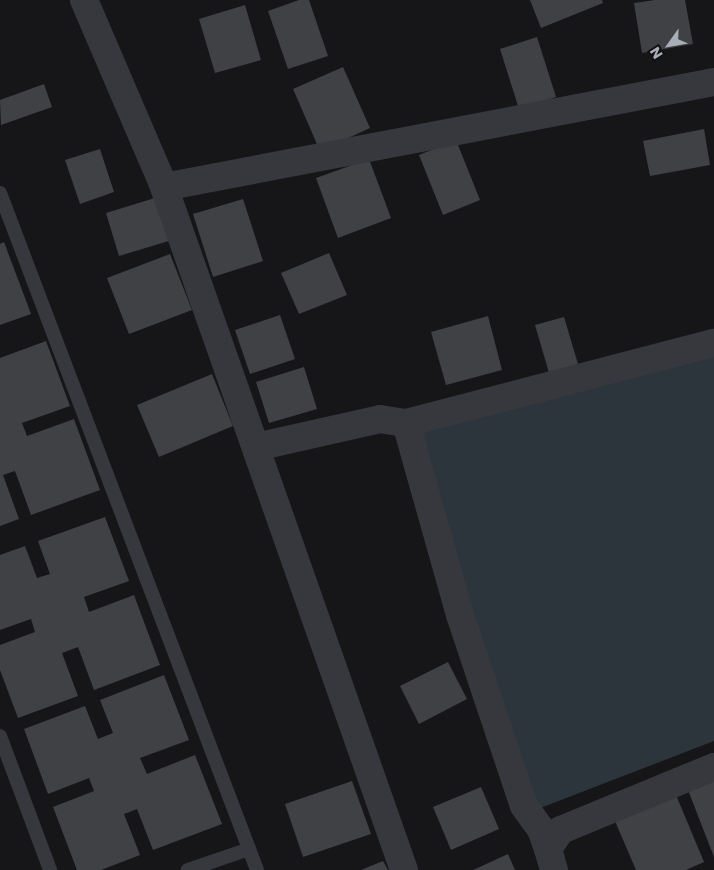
<!DOCTYPE html>
<style>
body{margin:0}
#map{position:relative;width:714px;height:870px;overflow:hidden;background:#161618;font-family:Poppins,sans-serif}
div>[style]{position:absolute}
.water>*{inset:0;background:#2c353c}
.building>*{inset:0;background:#404145}
.lane>*{height:14px;margin:-7px;padding:0 7px;transform-origin:7px;border-radius:7px;background:#37383d}
.street>*{height:28px;margin:-14px;padding:0 14px;transform-origin:14px;border-radius:14px;background:#37383d}
span{translate:-50% -50%;white-space:nowrap;text-align:center;line-height:1.15;-webkit-text-stroke:5px #111113;paint-order:stroke}
.north{position:absolute;left:644px;top:20px;width:50px;height:50px;-webkit-text-stroke:4px #111113;paint-order:stroke;rotate:238deg;font-size:14px;font-weight:700;line-height:20px;text-align:center;color:#a8adb8}
.north::after{content:'';display:block;margin:auto;width:18px;height:22px;background:#a8adb8;clip-path:polygon(50% 0,100% 100%,50% 72%,0 100%)}
</style>
<div id="map">
<div class="water">
<i style="clip-path:polygon(714px 354px,714px 741px,530px 812px,404px 431px)"></i>
</div>
<div class="building">
<i style="clip-path:polygon(299px 0,309px 0,328px 56px,288px 69px,268px 11px)"></i>
<i style="clip-path:polygon(530px 0,602px 0,603px 3px,541px 28px)"></i>
<i style="clip-path:polygon(655px 0,685px 0,693px 44px,642px 53px,634px 3px)"></i>
<i style="clip-path:polygon(245px 5px,261px 60px,215px 73px,199px 19px)"></i>
<i style="clip-path:polygon(537px 37px,556px 97px,519px 109px,500px 49px)"></i>
<i style="clip-path:polygon(343px 67px,370px 128px,320px 151px,293px 89px)"></i>
<i style="clip-path:polygon(44px 84px,52px 107px,1px 125px,0 100px)"></i>
<i style="clip-path:polygon(704px 129px,710px 165px,650px 176px,643px 141px)"></i>
<i style="clip-path:polygon(456px 140px,480px 200px,443px 215px,419px 155px)"></i>
<i style="clip-path:polygon(100px 149px,114px 192px,80px 204px,65px 160px)"></i>
<i style="clip-path:polygon(369px 159px,391px 218px,338px 238px,316px 178px)"></i>
<i style="clip-path:polygon(158px 197px,172px 240px,119px 256px,106px 213px)"></i>
<i style="clip-path:polygon(243px 199px,263px 261px,213px 277px,193px 214px)"></i>
<i style="clip-path:polygon(4px 242px,31px 314px,0 325px,0 244px)"></i>
<i style="clip-path:polygon(329px 253px,347px 295px,299px 314px,281px 273px)"></i>
<i style="clip-path:polygon(170px 254px,192px 310px,129px 334px,107px 278px)"></i>
<i style="clip-path:polygon(280px 315px,295px 359px,250px 374px,235px 330px)"></i>
<i style="clip-path:polygon(488px 316px,502px 370px,446px 385px,431px 332px)"></i>
<i style="clip-path:polygon(564px 317px,581px 374px,552px 383px,535px 325px)"></i>
<i style="clip-path:polygon(46px 341px,70px 406px,22px 423px,27px 436px,74px 419px,100px 490px,31px 515px,15px 471px,3px 475px,19px 519px,0 526px,0 358px)"></i>
<i style="clip-path:polygon(304px 367px,317px 409px,269px 423px,256px 382px)"></i>
<i style="clip-path:polygon(212px 374px,233px 426px,159px 457px,137px 405px)"></i>
<i style="clip-path:polygon(105px 517px,129px 581px,84px 597px,89px 612px,134px 595px,160px 665px,94px 690px,78px 647px,62px 653px,78px 696px,18px 718px,0 670px,0 645px,35px 632px,31px 619px,0 630px,0 555px,25px 546px,37px 578px,50px 574px,38px 541px)"></i>
<i style="clip-path:polygon(448px 662px,467px 699px,419px 724px,400px 686px)"></i>
<i style="clip-path:polygon(164px 675px,189px 740px,140px 758px,147px 774px,195px 755px,222px 824px,153px 850px,137px 809px,124px 814px,140px 855px,101px 870px,77px 870px,53px 807px,94px 791px,89px 778px,48px 794px,24px 729px,85px 706px,98px 739px,113px 733px,100px 700px)"></i>
<i style="clip-path:polygon(714px 779px,714px 857px,688px 790px)"></i>
<i style="clip-path:polygon(352px 781px,371px 834px,303px 857px,285px 804px)"></i>
<i style="clip-path:polygon(481px 787px,499px 829px,451px 850px,433px 807px)"></i>
<i style="clip-path:polygon(676px 795px,704px 862px,686px 870px,636px 870px,615px 821px)"></i>
<i style="clip-path:polygon(508px 854px,515px 870px,473px 870px)"></i>
<i style="clip-path:polygon(383px 861px,388px 870px,361px 870px)"></i>
</div>
<div class="lane">
<i style="left:0;top:193px;width:702px;rotate:69.21deg"></i>
<i style="left:249px;top:849px;width:65px;rotate:161deg"></i>
<i style="left:0;top:736px;width:143px;rotate:69.5deg"></i>
<i style="left:249px;top:849px;width:22px;rotate:69deg"></i>
</div>
<div class="street">
<i style="left:84px;top:0;width:203px;rotate:66.8deg"></i>
<i style="left:164px;top:187px;width:724px;rotate:70.64deg"></i>
<i style="left:164px;top:187px;width:560px;rotate:-10.81deg"></i>
<i style="left:406px;top:423px;width:199px;rotate:74.3deg"></i>
<i style="left:460px;top:615px;width:201px;rotate:71.5deg"></i>
<i style="left:524px;top:806px;width:29px;rotate:54deg"></i>
<i style="left:541px;top:829px;width:21px;rotate:71deg"></i>
<i style="left:256px;top:447px;width:127px;rotate:-12.7deg"></i>
<i style="left:380px;top:419px;width:26px;rotate:9deg"></i>
<i style="left:406px;top:423px;width:318px;rotate:-14.6deg"></i>
<i style="left:554px;top:870px;width:22px;rotate:-106deg"></i>
<i style="left:548px;top:849px;width:23px;rotate:-56deg"></i>
<i style="left:561px;top:830px;width:165px;rotate:-22.4deg"></i>
</div>
<div class="north">N</div>
</div>
